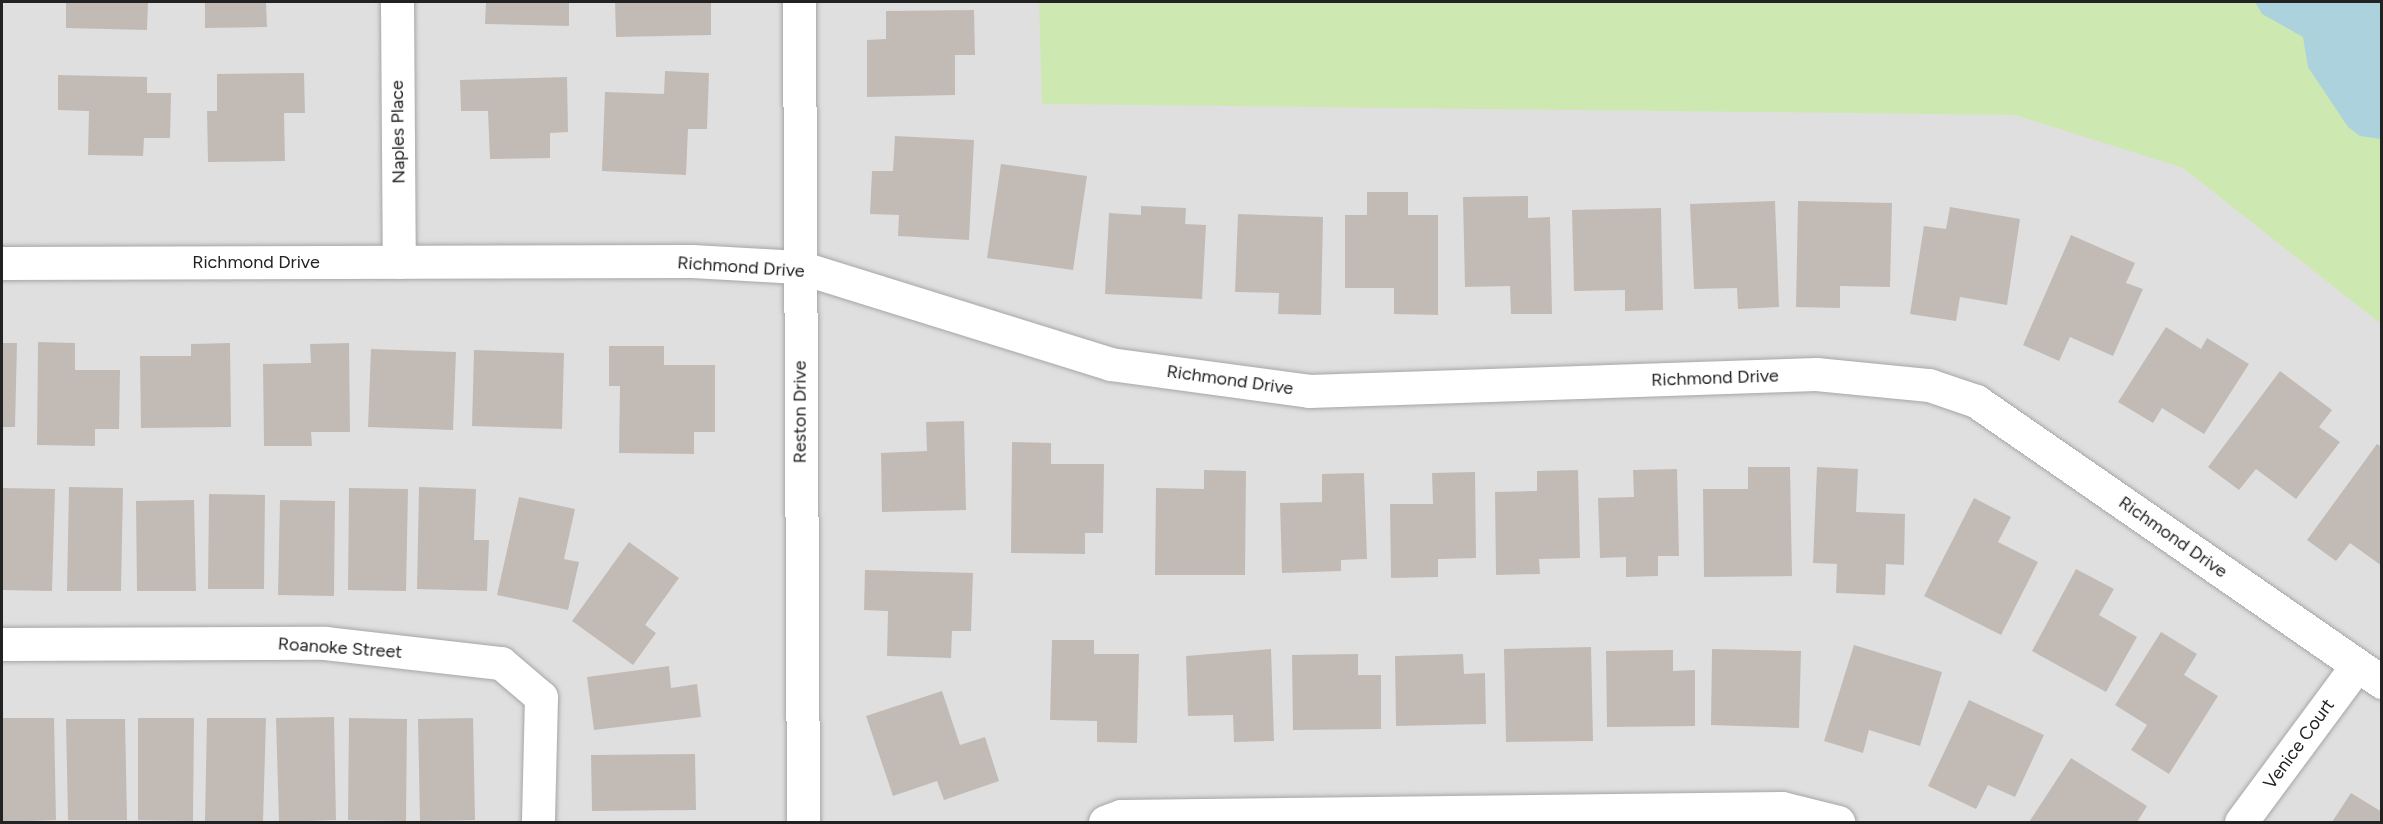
<!DOCTYPE html>
<style>
body{margin:0}
#map{position:relative;width:2383px;height:824px;overflow:hidden;background:#f1eee9;font-family:Figtree,sans-serif}
div>[style]{position:absolute}
.residential>*{inset:0;background:#e0dfdf}
.grass>*{inset:0;background:#cde9b1}
.water>*{inset:0;background:#abd2dd}
.building>*{inset:0;background:#c2bbb5}
.roads{filter:drop-shadow(0 0 2px #a6a6a6) drop-shadow(0 0 2px #a6a6a6)}
.minor>*{height:33px;margin:-16.5px;padding:0 16.5px;transform-origin:16.5px;border-radius:16.5px;background:#fff}
span{translate:-50% -50%;white-space:nowrap;text-align:center;line-height:1.15;-webkit-text-stroke:4.5px #fff;paint-order:stroke}
.street-label{font-size:18px;color:#222}
.frame{position:absolute;inset:0;border:3px solid #222;pointer-events:none}
</style>
<div id="map">
<div class="residential">
<i style="clip-path:polygon(2px 2px,2381px 2px,2381px 822px,2px 822px)"></i>
</div>
<div class="grass">
<i style="clip-path:polygon(1039px 2px,2381px 2px,2381px 324px,2183px 168px,2015px 115px,1042px 104px)"></i>
</div>
<div class="water">
<i style="clip-path:polygon(2255px 2px,2381px 2px,2381px 139px,2360px 136px,2348px 127px,2308px 67px,2303px 37px,2262px 14px)"></i>
</div>
<div class="building">
<i style="clip-path:polygon(66px 2px,148px 2px,147px 30px,66px 28px)"></i>
<i style="clip-path:polygon(205px 2px,266px 2px,267px 27px,205px 28px)"></i>
<i style="clip-path:polygon(486px 2px,569px 2px,569px 26px,485px 24px)"></i>
<i style="clip-path:polygon(615px 2px,711px 2px,711px 35px,616px 37px)"></i>
<i style="clip-path:polygon(974px 10px,975px 55px,955px 55px,955px 95px,867px 97px,867px 40px,886px 39px,886px 11px)"></i>
<i style="clip-path:polygon(665px 71px,709px 73px,707px 129px,688px 129px,686px 175px,602px 171px,605px 92px,664px 94px)"></i>
<i style="clip-path:polygon(304px 73px,305px 113px,284px 113px,285px 161px,208px 162px,207px 111px,217px 111px,217px 74px)"></i>
<i style="clip-path:polygon(58px 75px,147px 77px,147px 93px,171px 93px,170px 138px,144px 138px,143px 156px,88px 155px,89px 111px,58px 110px)"></i>
<i style="clip-path:polygon(567px 77px,568px 132px,550px 133px,550px 158px,490px 159px,488px 111px,461px 111px,460px 80px)"></i>
<i style="clip-path:polygon(895px 136px,974px 140px,969px 240px,898px 236px,899px 215px,870px 214px,872px 171px,893px 171px)"></i>
<i style="clip-path:polygon(1001px 164px,1087px 176px,1073px 270px,987px 258px)"></i>
<i style="clip-path:polygon(1367px 192px,1408px 192px,1408px 215px,1438px 215px,1438px 315px,1394px 314px,1394px 288px,1345px 288px,1345px 215px,1367px 215px)"></i>
<i style="clip-path:polygon(1528px 196px,1528px 218px,1550px 217px,1552px 314px,1511px 314px,1510px 286px,1465px 287px,1463px 197px)"></i>
<i style="clip-path:polygon(1775px 201px,1779px 307px,1738px 309px,1737px 288px,1694px 289px,1690px 204px)"></i>
<i style="clip-path:polygon(1798px 201px,1892px 203px,1890px 287px,1840px 286px,1840px 308px,1796px 307px)"></i>
<i style="clip-path:polygon(1141px 206px,1186px 208px,1185px 224px,1206px 225px,1202px 299px,1105px 294px,1109px 213px,1141px 215px)"></i>
<i style="clip-path:polygon(1950px 207px,2020px 219px,2007px 305px,1960px 297px,1956px 321px,1910px 314px,1924px 226px,1946px 229px)"></i>
<i style="clip-path:polygon(1661px 208px,1663px 310px,1625px 311px,1625px 290px,1574px 291px,1572px 210px)"></i>
<i style="clip-path:polygon(1238px 214px,1323px 217px,1321px 315px,1278px 314px,1279px 293px,1235px 292px)"></i>
<i style="clip-path:polygon(2071px 235px,2135px 263px,2126px 283px,2143px 289px,2113px 356px,2070px 337px,2059px 361px,2023px 345px)"></i>
<i style="clip-path:polygon(2166px 327px,2201px 349px,2207px 338px,2249px 364px,2204px 434px,2162px 408px,2153px 423px,2118px 402px)"></i>
<i style="clip-path:polygon(38px 342px,75px 343px,75px 370px,120px 370px,119px 429px,95px 429px,95px 446px,37px 445px)"></i>
<i style="clip-path:polygon(2px 343px,17px 343px,15px 427px,2px 427px)"></i>
<i style="clip-path:polygon(230px 343px,231px 427px,141px 428px,140px 356px,191px 356px,191px 344px)"></i>
<i style="clip-path:polygon(349px 343px,350px 432px,311px 432px,312px 446px,264px 446px,263px 364px,311px 363px,310px 344px)"></i>
<i style="clip-path:polygon(609px 346px,664px 346px,664px 365px,715px 365px,715px 432px,694px 432px,694px 454px,619px 453px,620px 386px,609px 386px)"></i>
<i style="clip-path:polygon(371px 349px,456px 352px,453px 430px,368px 427px)"></i>
<i style="clip-path:polygon(474px 350px,564px 353px,562px 429px,472px 426px)"></i>
<i style="clip-path:polygon(2280px 371px,2332px 410px,2319px 427px,2340px 442px,2296px 499px,2256px 469px,2239px 490px,2208px 467px)"></i>
<i style="clip-path:polygon(964px 421px,966px 510px,882px 512px,881px 453px,927px 451px,926px 422px)"></i>
<i style="clip-path:polygon(1012px 442px,1051px 443px,1051px 464px,1104px 464px,1103px 533px,1085px 533px,1085px 554px,1011px 553px)"></i>
<i style="clip-path:polygon(2377px 444px,2382px 447px,2382px 566px,2350px 543px,2336px 561px,2307px 540px)"></i>
<i style="clip-path:polygon(1748px 467px,1790px 467px,1792px 576px,1704px 577px,1703px 489px,1748px 489px)"></i>
<i style="clip-path:polygon(1817px 467px,1858px 469px,1856px 512px,1905px 514px,1904px 565px,1886px 564px,1885px 595px,1836px 593px,1837px 564px,1813px 563px)"></i>
<i style="clip-path:polygon(1677px 469px,1679px 556px,1658px 556px,1658px 576px,1626px 577px,1626px 557px,1600px 558px,1598px 498px,1634px 497px,1633px 470px)"></i>
<i style="clip-path:polygon(1204px 470px,1246px 471px,1245px 575px,1155px 575px,1156px 488px,1204px 489px)"></i>
<i style="clip-path:polygon(1578px 470px,1580px 558px,1539px 559px,1540px 574px,1496px 575px,1495px 492px,1537px 491px,1537px 471px)"></i>
<i style="clip-path:polygon(1475px 472px,1476px 558px,1438px 559px,1438px 577px,1391px 578px,1390px 504px,1433px 504px,1432px 473px)"></i>
<i style="clip-path:polygon(1364px 473px,1367px 559px,1341px 560px,1341px 571px,1282px 573px,1280px 503px,1322px 502px,1322px 474px)"></i>
<i style="clip-path:polygon(69px 487px,123px 488px,121px 591px,67px 591px)"></i>
<i style="clip-path:polygon(419px 487px,476px 489px,474px 540px,489px 540px,487px 591px,417px 589px)"></i>
<i style="clip-path:polygon(2px 488px,55px 489px,52px 591px,2px 590px)"></i>
<i style="clip-path:polygon(349px 488px,408px 489px,406px 591px,348px 590px)"></i>
<i style="clip-path:polygon(209px 494px,265px 495px,264px 589px,208px 589px)"></i>
<i style="clip-path:polygon(519px 497px,575px 509px,564px 559px,579px 562px,568px 610px,497px 595px)"></i>
<i style="clip-path:polygon(1974px 498px,2011px 517px,1998px 542px,2038px 562px,2001px 635px,1924px 596px)"></i>
<i style="clip-path:polygon(194px 500px,196px 591px,137px 591px,136px 501px)"></i>
<i style="clip-path:polygon(280px 500px,335px 501px,334px 596px,278px 595px)"></i>
<i style="clip-path:polygon(629px 542px,679px 578px,645px 625px,656px 633px,633px 665px,572px 621px)"></i>
<i style="clip-path:polygon(2076px 569px,2114px 589px,2099px 615px,2137px 637px,2106px 692px,2032px 651px)"></i>
<i style="clip-path:polygon(865px 570px,973px 573px,971px 631px,952px 631px,951px 658px,887px 656px,888px 611px,864px 610px)"></i>
<i style="clip-path:polygon(2161px 632px,2197px 654px,2184px 675px,2218px 696px,2169px 774px,2131px 750px,2147px 725px,2115px 705px)"></i>
<i style="clip-path:polygon(1052px 640px,1094px 640px,1094px 654px,1139px 654px,1137px 743px,1097px 742px,1097px 721px,1050px 720px)"></i>
<i style="clip-path:polygon(1854px 645px,1942px 672px,1920px 746px,1869px 730px,1863px 753px,1824px 741px)"></i>
<i style="clip-path:polygon(1591px 647px,1593px 741px,1506px 742px,1504px 649px)"></i>
<i style="clip-path:polygon(1271px 649px,1274px 741px,1234px 742px,1233px 715px,1188px 716px,1186px 656px)"></i>
<i style="clip-path:polygon(1712px 649px,1801px 651px,1799px 728px,1711px 725px)"></i>
<i style="clip-path:polygon(1673px 650px,1673px 671px,1695px 670px,1695px 726px,1607px 727px,1606px 651px)"></i>
<i style="clip-path:polygon(1358px 654px,1358px 675px,1381px 675px,1381px 729px,1293px 730px,1292px 655px)"></i>
<i style="clip-path:polygon(1463px 654px,1464px 674px,1485px 673px,1486px 724px,1396px 726px,1395px 656px)"></i>
<i style="clip-path:polygon(669px 666px,671px 688px,697px 684px,701px 717px,594px 730px,587px 677px)"></i>
<i style="clip-path:polygon(942px 691px,960px 745px,985px 737px,999px 781px,944px 800px,937px 781px,893px 796px,866px 716px)"></i>
<i style="clip-path:polygon(1969px 700px,2044px 735px,2015px 797px,1988px 785px,1976px 809px,1928px 786px)"></i>
<i style="clip-path:polygon(334px 717px,336px 820px,279px 822px,276px 718px)"></i>
<i style="clip-path:polygon(2px 718px,54px 718px,56px 820px,2px 822px)"></i>
<i style="clip-path:polygon(138px 718px,194px 718px,193px 821px,138px 820px)"></i>
<i style="clip-path:polygon(207px 718px,266px 718px,263px 822px,205px 821px)"></i>
<i style="clip-path:polygon(349px 718px,407px 719px,406px 821px,348px 820px)"></i>
<i style="clip-path:polygon(473px 718px,475px 820px,420px 821px,418px 719px)"></i>
<i style="clip-path:polygon(66px 719px,125px 719px,127px 820px,68px 820px)"></i>
<i style="clip-path:polygon(695px 754px,696px 810px,592px 811px,591px 755px)"></i>
<i style="clip-path:polygon(2071px 758px,2147px 806px,2137px 822px,2029px 822px)"></i>
<i style="clip-path:polygon(2351px 793px,2382px 812px,2382px 822px,2332px 822px)"></i>
</div>
<div class="roads">
<div class="minor">
<i style="left:397px;top:2px;width:260px;rotate:89.6deg"></i>
<i style="left:799px;top:2px;width:820px;rotate:89.72deg"></i>
<i style="left:2px;top:263px;width:690px;rotate:-0.17deg"></i>
<i style="left:692px;top:261px;width:107px;rotate:3.2deg"></i>
<i style="left:799px;top:267px;width:326px;rotate:17.3deg"></i>
<i style="left:1110px;top:364px;width:201px;rotate:7.7deg"></i>
<i style="left:1309px;top:391px;width:507px;rotate:-1.92deg"></i>
<i style="left:1816px;top:374px;width:114px;rotate:5.6deg"></i>
<i style="left:1929px;top:385px;width:50px;rotate:18.8deg"></i>
<i style="left:1976px;top:401px;width:494px;rotate:34.7deg"></i>
<i style="left:2px;top:644px;width:323px;rotate:-0.2deg"></i>
<i style="left:325px;top:643px;width:177px;rotate:6.5deg"></i>
<i style="left:501px;top:663px;width:52px;rotate:40.4deg"></i>
<i style="left:541px;top:697px;width:125px;rotate:91.4deg"></i>
<i style="left:1105px;top:822px;width:17px;rotate:-21deg"></i>
<i style="left:1121px;top:816px;width:661px;rotate:-0.69deg"></i>
<i style="left:1782px;top:808px;width:58px;rotate:14deg"></i>
<i style="left:2241px;top:822px;width:195px;rotate:-53.5deg"></i>
</div>
</div>
<div class="street-label">
<span style="left:398px;top:132px;rotate:-91deg">Naples Place</span>
<span style="left:256px;top:262px">Richmond Drive</span>
<span style="left:741px;top:267px;rotate:4deg">Richmond Drive</span>
<span style="left:1715px;top:378px;rotate:-2deg">Richmond Drive</span>
<span style="left:1230px;top:380px;rotate:8deg">Richmond Drive</span>
<span style="left:800px;top:412px;rotate:-90deg">Reston Drive</span>
<span style="left:2173px;top:537px;rotate:35deg">Richmond Drive</span>
<span style="left:340px;top:648px;rotate:4deg">Roanoke Street</span>
<span style="left:2299px;top:744px;rotate:-54deg">Venice Court</span>
</div>
<div class="frame"></div>
</div>
